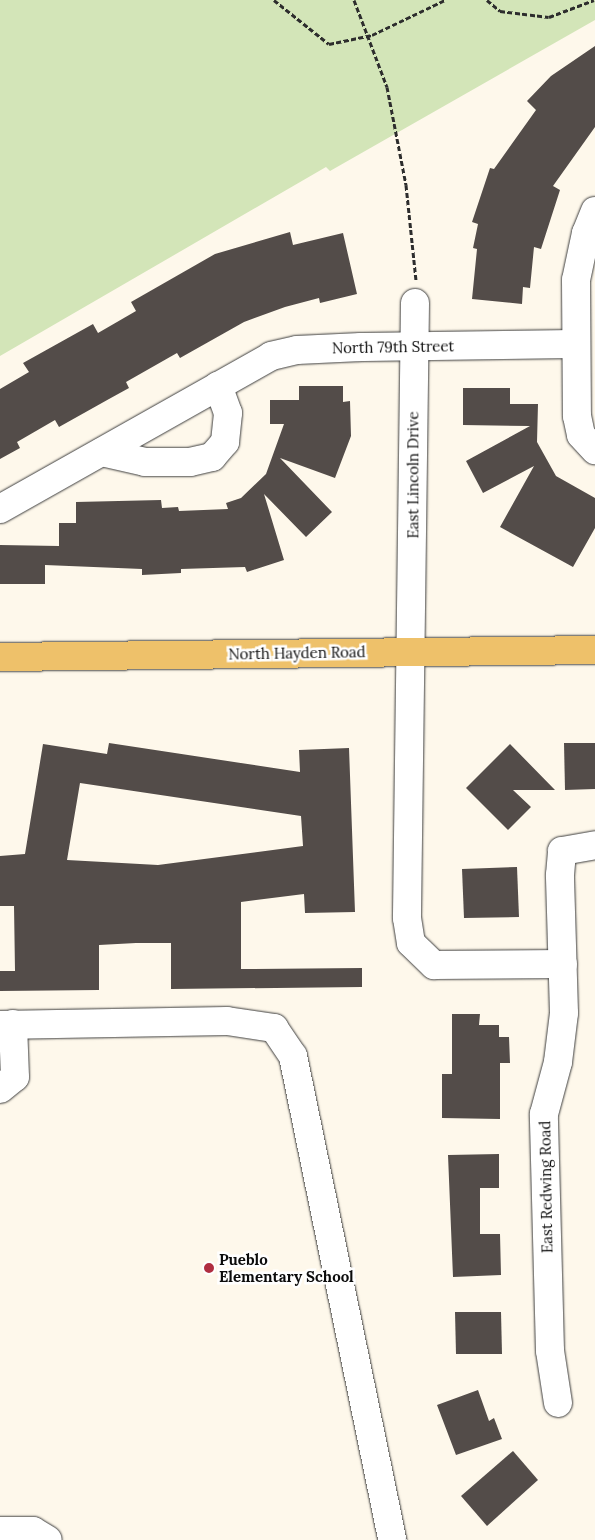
<!DOCTYPE html>
<style>
body{margin:0}
#map{position:relative;width:595px;height:1540px;overflow:hidden;background:#fef8eb;font-family:Lora,serif}
div>[style]{position:absolute}
.green>*{inset:0;background:#d3e5b8}
.building>*{inset:0;background:#534c49}
.path>*{height:3px;margin-top:-1.5px;transform-origin:0;background:repeating-linear-gradient(90deg,#2d2d2d 0 5px,transparent 0 7.5px)}
.roads{filter:drop-shadow(0 0 1px #3e3e3e) drop-shadow(0 0 1px #3e3e3e)}
.minor>*{height:28px;margin:-14px;padding:0 14px;transform-origin:14px;border-radius:14px;background:#fff}
.major>*{height:28px;margin:-14px;padding:0 14px;transform-origin:14px;border-radius:14px;background:#eec16a}
.dots>*{width:14px;height:14px;translate:-50% -50%;box-sizing:border-box;border:2px solid #fff;border-radius:50%}
span{translate:-50% -50%;white-space:nowrap;text-align:center;line-height:1.15;-webkit-text-stroke:5px #fff;paint-order:stroke}
.street-label{font-size:15px;color:#0b0b0b}
.poi-label{font-size:15px;color:#0b0b0b;font-weight:700}
.left{translate:0 -50%;text-align:left}
</style>
<div id="map">
<div class="green">
<i style="clip-path:polygon(0 0,595px 0,595px 20px,330px 171px,326px 167px,0 356px)"></i>
</div>
<div class="building">
<i style="clip-path:polygon(595px 46px,595px 127px,553px 186px,560px 190px,541px 249px,534px 247px,530px 288px,523px 287px,522px 304px,472px 299px,477px 249px,473px 248px,478px 224px,472px 222px,490px 168px,494px 169px,536px 110px,527px 101px,551px 76px)"></i>
<i style="clip-path:polygon(290px 232px,293px 245px,343px 233px,357px 294px,320px 303px,319px 298px,285px 307px,244px 322px,180px 358px,177px 353px,126px 382px,129px 388px,109px 399px,59px 427px,55px 420px,17px 442px,20px 448px,0 459px,0 389px,29px 372px,23px 363px,93px 324px,98px 333px,136px 311px,131px 302px,215px 254px)"></i>
<i style="clip-path:polygon(299px 386px,343px 386px,343px 402px,350px 401px,351px 436px,335px 478px,280px 458px,332px 512px,306px 537px,264px 494px,284px 560px,247px 572px,245px 567px,181px 569px,181px 573px,142px 575px,142px 569px,45px 565px,45px 584px,0 584px,0 545px,59px 546px,59px 523px,76px 523px,76px 502px,161px 500px,162px 508px,178px 507px,179px 511px,228px 509px,226px 503px,241px 498px,266px 474px,284px 424px,270px 424px,270px 400px,299px 400px)"></i>
<i style="clip-path:polygon(463px 388px,510px 388px,510px 404px,538px 404px,537px 442px,556px 476px,595px 498px,595px 528px,573px 567px,500px 527px,534px 466px,483px 493px,466px 461px,530px 426px,463px 425px)"></i>
<i style="clip-path:polygon(evenodd,109px 743px,300px 772px,299px 750px,349px 748px,355px 912px,305px 913px,304px 894px,241px 902px,241px 969px,362px 968px,362px 987px,171px 989px,171px 943px,136px 943px,99px 945px,99px 990px,0 991px,0 971px,15px 971px,14px 906px,0 906px,0 856px,25px 854px,43px 744px,107px 754px,109px 743px,80px 783px,301px 816px,303px 846px,158px 865px,67px 860px,80px 783px)"></i>
<i style="clip-path:polygon(564px 743px,595px 743px,595px 789px,565px 790px)"></i>
<i style="clip-path:polygon(510px 744px,555px 790px,513px 790px,531px 807px,508px 830px,466px 788px)"></i>
<i style="clip-path:polygon(517px 867px,519px 917px,464px 918px,462px 869px)"></i>
<i style="clip-path:polygon(452px 1014px,480px 1014px,479px 1025px,499px 1025px,499px 1037px,509px 1037px,510px 1063px,500px 1063px,500px 1119px,442px 1118px,442px 1074px,452px 1074px)"></i>
<i style="clip-path:polygon(499px 1154px,499px 1188px,480px 1188px,480px 1234px,500px 1234px,501px 1275px,453px 1277px,448px 1155px)"></i>
<i style="clip-path:polygon(455px 1312px,501px 1312px,502px 1354px,456px 1354px)"></i>
<i style="clip-path:polygon(478px 1390px,489px 1421px,494px 1418px,502px 1439px,456px 1455px,437px 1405px)"></i>
<i style="clip-path:polygon(513px 1451px,538px 1480px,487px 1526px,461px 1496px)"></i>
</div>
<div class="path">
<i style="left:274px;top:0;width:70px;rotate:38.7deg"></i>
<i style="left:329px;top:44px;width:44px;rotate:-11.8deg"></i>
<i style="left:372px;top:35px;width:81px;rotate:-25.6deg"></i>
<i style="left:354px;top:0;width:93px;rotate:69.2deg"></i>
<i style="left:387px;top:87px;width:100px;rotate:79deg"></i>
<i style="left:406px;top:185px;width:96px;rotate:84deg"></i>
<i style="left:487px;top:0;width:17px;rotate:40deg"></i>
<i style="left:500px;top:11px;width:49px;rotate:7deg"></i>
<i style="left:549px;top:17px;width:48px;rotate:-20.7deg"></i>
</div>
<div class="roads">
<div class="minor">
<i style="left:595px;top:211px;width:24px;rotate:112deg"></i>
<i style="left:586px;top:233px;width:48px;rotate:102deg"></i>
<i style="left:576px;top:280px;width:136px;rotate:89.6deg"></i>
<i style="left:577px;top:416px;width:19px;rotate:78deg"></i>
<i style="left:581px;top:435px;width:21px;rotate:47deg"></i>
<i style="left:415px;top:303px;width:615px;rotate:90.75deg"></i>
<i style="left:407px;top:918px;width:25px;rotate:81deg"></i>
<i style="left:411px;top:943px;width:32px;rotate:44deg"></i>
<i style="left:434px;top:965px;width:129px;rotate:-0.4deg"></i>
<i style="left:102px;top:452px;width:44px;rotate:13.1deg"></i>
<i style="left:145px;top:462px;width:45px"></i>
<i style="left:190px;top:462px;width:23px;rotate:-13deg"></i>
<i style="left:212px;top:457px;width:20px;rotate:-49deg"></i>
<i style="left:225px;top:442px;width:29px;rotate:-84deg"></i>
<i style="left:228px;top:413px;width:29px;rotate:-110deg"></i>
<i style="left:0;top:509px;width:311px;rotate:-29.4deg"></i>
<i style="left:271px;top:356px;width:27px;rotate:-13deg"></i>
<i style="left:297px;top:350px;width:64px;rotate:-2.7deg"></i>
<i style="left:361px;top:347px;width:215px;rotate:-0.8deg"></i>
<i style="left:0;top:1025px;width:227px;rotate:-1deg"></i>
<i style="left:227px;top:1021px;width:48px;rotate:8.5deg"></i>
<i style="left:274px;top:1028px;width:34px;rotate:56deg"></i>
<i style="left:293px;top:1056px;width:494px;rotate:78.4deg"></i>
<i style="left:0;top:1089px;width:19px;rotate:-39deg"></i>
<i style="left:15px;top:1077px;width:53px;rotate:-92.2deg"></i>
<i style="left:558px;top:1403px;width:53px;rotate:-98.7deg"></i>
<i style="left:550px;top:1351px;width:237px;rotate:-91.5deg"></i>
<i style="left:544px;top:1114px;width:54px;rotate:-74.9deg"></i>
<i style="left:558px;top:1062px;width:49px;rotate:-83deg"></i>
<i style="left:564px;top:1013px;width:138px;rotate:-91.7deg"></i>
<i style="left:560px;top:875px;width:24px;rotate:-85deg"></i>
<i style="left:562px;top:851px;width:34px;rotate:-10deg"></i>
<i style="left:0;top:1531px;width:33px"></i>
<i style="left:33px;top:1531px;width:17px;rotate:31deg"></i>
</div>
<div class="major">
<i style="left:0;top:657px;width:595px;rotate:-0.67deg"></i>
</div>
</div>
<div class="dots">
<i style="left:209px;top:1268px;background:#b02e41"></i>
</div>
<div class="street-label">
<span style="left:393px;top:347px;rotate:-1deg">North 79th Street</span>
<span style="left:413px;top:475px;rotate:-90deg">East Lincoln Drive</span>
<span style="left:297px;top:653px;rotate:-1deg">North Hayden Road</span>
<span style="left:546px;top:1187px;rotate:-91deg">East Redwing Road</span>
</div>
<div class="poi-label">
<span class="left" style="left:219px;top:1268px">Pueblo<br>Elementary School</span>
</div>
</div>
